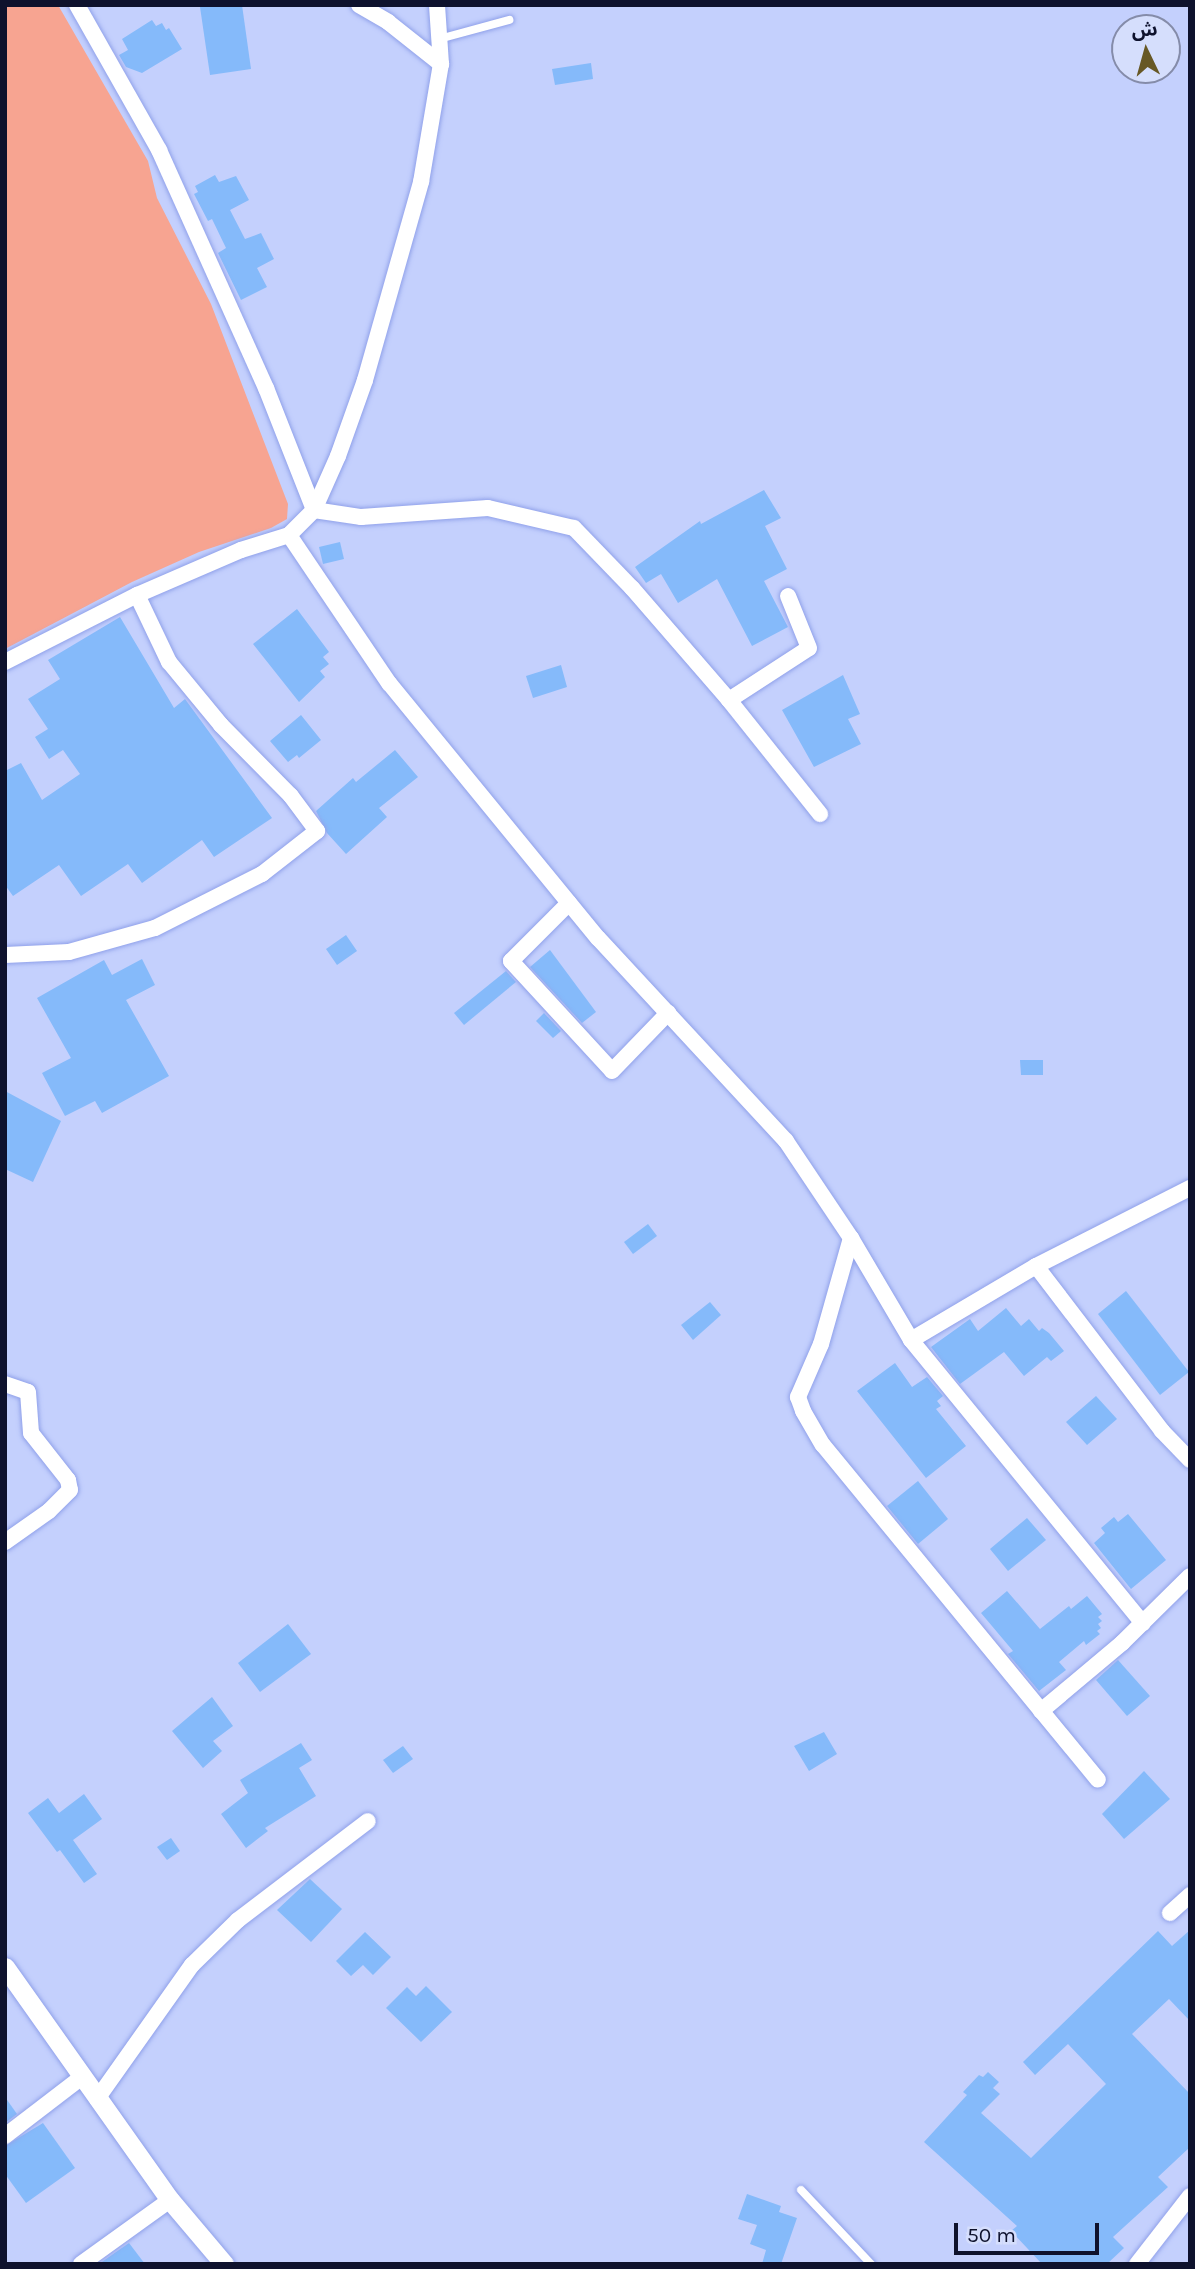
<!DOCTYPE html>
<meta charset="utf-8">
<style>
body{margin:0}
#map{position:relative;width:1195px;height:2269px;overflow:hidden;background:#c4d0fd;font-family:Karla,"Noto Sans Arabic",sans-serif}
div>[style]{position:absolute}
.green>*{inset:0;background:#f7a491}
.building>*{inset:0;background:#85bafa}
.roads{filter:drop-shadow(0 0 2px #90a1ea) drop-shadow(0 0 2px #90a1ea)}
.service>*{height:8px;margin:-4px;padding:0 4px;transform-origin:4px;border-radius:4px;background:#fff}
.minor>*{height:16px;margin:-8px;padding:0 8px;transform-origin:8px;border-radius:8px;background:#fff}
.tertiary>*{height:19px;margin:-9.5px;padding:0 9.5px;transform-origin:9.5px;border-radius:9.5px;background:#fff}
span{translate:-50% -50%;white-space:nowrap;text-align:center;line-height:1.15;-webkit-text-stroke:6px #d5defc;paint-order:stroke}
.frame{position:absolute;inset:0;border:7px solid #0e122d;pointer-events:none}
.north{position:absolute;left:1111px;top:14px;width:70px;height:70px;box-sizing:border-box;background:#d5defc;border:2px solid #858ca9;border-radius:50%;rotate:355deg;font-size:19px;font-weight:700;line-height:28px;text-align:center;color:#0e122d}
.north::after{content:'';display:block;margin:auto;width:24px;height:32px;background:#675825;clip-path:polygon(50% 0,100% 100%,50% 72%,0 100%)}
.scale{position:absolute;left:954px;top:2223px;width:145px;height:32px;box-sizing:border-box;border:4px solid #0e122d;border-top:0;padding-left:9px;font-size:21px;line-height:24px;white-space:nowrap;color:#0e122d;-webkit-text-stroke:5px #d5defc;paint-order:stroke}
</style>
<div id="map">
<div class="green">
<i style="clip-path:polygon(5px 5px,58px 5px,148px 161px,157px 198px,211px 304px,288px 504px,287px 519px,271px 528px,199px 552px,132px 582px,5px 649px)"></i>
</div>
<div class="building">
<i style="clip-path:polygon(213px 5px,242px 5px,251px 69px,210px 75px,200px 7px)"></i>
<i style="clip-path:polygon(152px 20px,156px 26px,162px 23px,166px 30px,169px 28px,182px 49px,142px 73px,126px 67px,119px 55px,128px 50px,122px 39px)"></i>
<i style="clip-path:polygon(591px 63px,593px 79px,555px 85px,552px 69px)"></i>
<i style="clip-path:polygon(215px 175px,219px 182px,236px 176px,249px 200px,230px 210px,245px 239px,261px 233px,274px 259px,257px 268px,267px 287px,241px 300px,218px 253px,226px 248px,212px 219px,208px 221px,194px 194px,198px 192px,195px 186px)"></i>
<i style="clip-path:polygon(764px 490px,781px 518px,765px 526px,787px 569px,764px 581px,788px 627px,752px 646px,717px 579px,678px 603px,661px 574px,646px 583px,635px 567px,700px 521px,701px 524px)"></i>
<i style="clip-path:polygon(340px 542px,344px 559px,323px 564px,319px 547px)"></i>
<i style="clip-path:polygon(297px 609px,329px 652px,323px 657px,329px 664px,320px 671px,325px 677px,299px 702px,253px 644px)"></i>
<i style="clip-path:polygon(120px 617px,174px 708px,185px 699px,272px 818px,214px 857px,202px 840px,142px 883px,128px 864px,81px 896px,59px 865px,13px 896px,5px 885px,5px 771px,21px 763px,42px 800px,80px 774px,63px 750px,49px 759px,35px 737px,48px 729px,28px 699px,60px 679px,48px 660px)"></i>
<i style="clip-path:polygon(561px 665px,567px 687px,533px 698px,526px 676px)"></i>
<i style="clip-path:polygon(843px 675px,860px 714px,848px 719px,861px 744px,814px 767px,782px 710px)"></i>
<i style="clip-path:polygon(301px 715px,321px 740px,299px 758px,297px 755px,288px 762px,270px 741px)"></i>
<i style="clip-path:polygon(395px 750px,418px 777px,379px 808px,387px 817px,346px 854px,327px 833px,316px 811px,353px 778px,356px 782px)"></i>
<i style="clip-path:polygon(346px 935px,357px 951px,337px 965px,326px 949px)"></i>
<i style="clip-path:polygon(550px 950px,596px 1012px,582px 1023px,530px 967px)"></i>
<i style="clip-path:polygon(142px 959px,155px 985px,126px 1000px,169px 1076px,102px 1113px,95px 1101px,65px 1116px,42px 1073px,71px 1058px,37px 998px,104px 960px,112px 975px)"></i>
<i style="clip-path:polygon(506px 971px,516px 982px,464px 1025px,454px 1013px)"></i>
<i style="clip-path:polygon(544px 1013px,561px 1031px,553px 1038px,536px 1021px)"></i>
<i style="clip-path:polygon(1020px 1060px,1043px 1060px,1043px 1075px,1021px 1075px)"></i>
<i style="clip-path:polygon(5px 1091px,61px 1121px,33px 1182px,5px 1169px)"></i>
<i style="clip-path:polygon(648px 1224px,657px 1236px,633px 1254px,624px 1242px)"></i>
<i style="clip-path:polygon(1126px 1291px,1189px 1372px,1160px 1395px,1098px 1314px)"></i>
<i style="clip-path:polygon(710px 1302px,721px 1315px,693px 1340px,681px 1325px)"></i>
<i style="clip-path:polygon(1006px 1308px,1021px 1326px,1029px 1319px,1039px 1331px,1042px 1328px,1049px 1333px,1064px 1351px,1051px 1361px,1047px 1357px,1024px 1376px,1004px 1352px,960px 1384px,931px 1347px,970px 1319px,978px 1331px)"></i>
<i style="clip-path:polygon(895px 1363px,912px 1387px,927px 1377px,943px 1396px,937px 1401px,941px 1406px,936px 1409px,966px 1446px,926px 1478px,857px 1391px)"></i>
<i style="clip-path:polygon(1096px 1396px,1117px 1419px,1087px 1445px,1066px 1422px)"></i>
<i style="clip-path:polygon(918px 1481px,948px 1519px,918px 1544px,887px 1506px)"></i>
<i style="clip-path:polygon(1128px 1514px,1166px 1560px,1131px 1589px,1094px 1543px,1105px 1533px,1101px 1528px,1114px 1517px,1118px 1522px)"></i>
<i style="clip-path:polygon(1027px 1518px,1046px 1540px,1008px 1571px,990px 1549px)"></i>
<i style="clip-path:polygon(1007px 1591px,1040px 1629px,1069px 1606px,1071px 1609px,1087px 1596px,1102px 1614px,1098px 1617px,1102px 1621px,1098px 1624px,1101px 1628px,1097px 1631px,1100px 1634px,1086px 1645px,1084px 1641px,1059px 1662px,1066px 1670px,1039px 1691px,1008px 1654px,1013px 1651px,981px 1613px)"></i>
<i style="clip-path:polygon(288px 1624px,311px 1654px,260px 1692px,238px 1663px)"></i>
<i style="clip-path:polygon(1118px 1660px,1150px 1696px,1127px 1716px,1096px 1680px)"></i>
<i style="clip-path:polygon(212px 1697px,233px 1726px,213px 1741px,222px 1751px,203px 1768px,172px 1731px)"></i>
<i style="clip-path:polygon(824px 1732px,837px 1754px,809px 1771px,794px 1746px)"></i>
<i style="clip-path:polygon(301px 1743px,312px 1760px,299px 1768px,316px 1796px,265px 1828px,268px 1831px,246px 1848px,221px 1814px,248px 1793px,240px 1780px)"></i>
<i style="clip-path:polygon(403px 1746px,413px 1759px,393px 1773px,383px 1760px)"></i>
<i style="clip-path:polygon(1144px 1771px,1170px 1799px,1124px 1839px,1102px 1814px)"></i>
<i style="clip-path:polygon(84px 1794px,102px 1819px,73px 1840px,97px 1874px,84px 1883px,60px 1850px,57px 1852px,28px 1813px,48px 1798px,59px 1813px)"></i>
<i style="clip-path:polygon(171px 1838px,180px 1851px,167px 1860px,157px 1847px)"></i>
<i style="clip-path:polygon(310px 1879px,342px 1909px,311px 1942px,277px 1910px)"></i>
<i style="clip-path:polygon(1190px 1930px,1190px 2021px,1169px 1999px,1132px 2034px,1190px 2094px,1190px 2147px,1158px 2177px,1168px 2187px,1113px 2237px,1124px 2248px,1107px 2264px,1042px 2264px,1011px 2231px,1017px 2226px,924px 2142px,967px 2095px,963px 2092px,979px 2075px,983px 2077px,988px 2072px,999px 2082px,993px 2088px,1000px 2094px,981px 2113px,1031px 2158px,1106px 2084px,1068px 2044px,1035px 2075px,1023px 2062px,1158px 1931px,1172px 1946px)"></i>
<i style="clip-path:polygon(365px 1932px,391px 1957px,373px 1975px,363px 1965px,351px 1976px,336px 1961px)"></i>
<i style="clip-path:polygon(426px 1986px,452px 2012px,421px 2042px,386px 2008px,407px 1987px,416px 1996px)"></i>
<i style="clip-path:polygon(5px 2097px,17px 2114px,5px 2123px)"></i>
<i style="clip-path:polygon(43px 2123px,75px 2168px,26px 2203px,5px 2174px,5px 2146px)"></i>
<i style="clip-path:polygon(747px 2194px,781px 2206px,779px 2212px,797px 2218px,781px 2264px,762px 2264px,766px 2250px,750px 2244px,757px 2225px,738px 2219px)"></i>
<i style="clip-path:polygon(129px 2243px,145px 2264px,99px 2264px,116px 2252px)"></i>
</div>
<div class="roads">
<div class="service">
<i style="left:439px;top:39px;width:73px;rotate:-15.2deg"></i>
<i style="left:801px;top:2190px;width:102px;rotate:46.6deg"></i>
</div>
<div class="minor">
<i style="left:77px;top:5px;width:167px;rotate:60.5deg"></i>
<i style="left:159px;top:150px;width:261px;rotate:65.8deg"></i>
<i style="left:266px;top:388px;width:131px;rotate:68.5deg"></i>
<i style="left:314px;top:510px;width:48px;rotate:8.5deg"></i>
<i style="left:361px;top:517px;width:127px;rotate:-4.1deg"></i>
<i style="left:488px;top:508px;width:88px;rotate:13.1deg"></i>
<i style="left:574px;top:528px;width:83px;rotate:46deg"></i>
<i style="left:632px;top:588px;width:148px;rotate:49.1deg"></i>
<i style="left:729px;top:700px;width:95px;rotate:-33deg"></i>
<i style="left:809px;top:648px;width:56px;rotate:-112deg"></i>
<i style="left:359px;top:5px;width:34px;rotate:30deg"></i>
<i style="left:388px;top:22px;width:68px;rotate:38.4deg"></i>
<i style="left:289px;top:535px;width:179px;rotate:56deg"></i>
<i style="left:389px;top:683px;width:330px;rotate:50.7deg"></i>
<i style="left:598px;top:938px;width:277px;rotate:47.2deg"></i>
<i style="left:786px;top:1141px;width:117px;rotate:56.2deg"></i>
<i style="left:851px;top:1238px;width:118px;rotate:59.5deg"></i>
<i style="left:911px;top:1340px;width:366px;rotate:50.7deg"></i>
<i style="left:5px;top:662px;width:148px;rotate:-26.9deg"></i>
<i style="left:137px;top:595px;width:113px;rotate:-23.4deg"></i>
<i style="left:241px;top:550px;width:50px;rotate:-17.4deg"></i>
<i style="left:289px;top:535px;width:35px;rotate:-45deg"></i>
<i style="left:314px;top:510px;width:59px;rotate:-66deg"></i>
<i style="left:338px;top:456px;width:81px;rotate:-70.4deg"></i>
<i style="left:365px;top:380px;width:206px;rotate:-74.2deg"></i>
<i style="left:421px;top:182px;width:120px;rotate:-80.4deg"></i>
<i style="left:441px;top:64px;width:59px;rotate:-93.9deg"></i>
<i style="left:729px;top:700px;width:146px;rotate:51.4deg"></i>
<i style="left:569px;top:903px;width:82px;rotate:135deg"></i>
<i style="left:511px;top:961px;width:149px;rotate:47.4deg"></i>
<i style="left:612px;top:1071px;width:81px;rotate:-46deg"></i>
<i style="left:5px;top:955px;width:64px;rotate:-2.7deg"></i>
<i style="left:69px;top:952px;width:89px;rotate:-15.6deg"></i>
<i style="left:155px;top:928px;width:120px;rotate:-26.8deg"></i>
<i style="left:262px;top:874px;width:70px;rotate:-38deg"></i>
<i style="left:317px;top:831px;width:44px;rotate:-126.6deg"></i>
<i style="left:291px;top:796px;width:100px;rotate:-134.6deg"></i>
<i style="left:221px;top:725px;width:82px;rotate:-129.5deg"></i>
<i style="left:169px;top:662px;width:74px;rotate:-115.5deg"></i>
<i style="left:851px;top:1238px;width:110px;rotate:105.8deg"></i>
<i style="left:821px;top:1344px;width:58px;rotate:113.5deg"></i>
<i style="left:798px;top:1397px;width:15px;rotate:70deg"></i>
<i style="left:803px;top:1411px;width:39px;rotate:60deg"></i>
<i style="left:823px;top:1445px;width:433px;rotate:50.6deg"></i>
<i style="left:1036px;top:1266px;width:208px;rotate:52.6deg"></i>
<i style="left:1162px;top:1431px;width:40px;rotate:46deg"></i>
<i style="left:911px;top:1340px;width:145px;rotate:-30.6deg"></i>
<i style="left:1036px;top:1266px;width:173px;rotate:-26.9deg"></i>
<i style="left:5px;top:1384px;width:24px;rotate:19deg"></i>
<i style="left:28px;top:1392px;width:41px;rotate:85.8deg"></i>
<i style="left:31px;top:1433px;width:60px;rotate:51.8deg"></i>
<i style="left:68px;top:1480px;width:10px;rotate:79deg"></i>
<i style="left:70px;top:1490px;width:30px;rotate:135deg"></i>
<i style="left:49px;top:1511px;width:54px;rotate:144.8deg"></i>
<i style="left:1041px;top:1711px;width:106px;rotate:-40deg"></i>
<i style="left:1122px;top:1643px;width:95px;rotate:-44.6deg"></i>
<i style="left:1170px;top:1913px;width:27px;rotate:-42deg"></i>
<i style="left:97px;top:2099px;width:164px;rotate:-54.7deg"></i>
<i style="left:192px;top:1965px;width:64px;rotate:-44.4deg"></i>
<i style="left:238px;top:1920px;width:163px;rotate:-37.3deg"></i>
<i style="left:5px;top:2136px;width:97px;rotate:-37.5deg"></i>
<i style="left:81px;top:2264px;width:110px;rotate:-35.7deg"></i>
<i style="left:1137px;top:2264px;width:86px;rotate:-52.1deg"></i>
</div>
<div class="tertiary">
<i style="left:5px;top:1967px;width:286px;rotate:54.7deg"></i>
<i style="left:170px;top:2200px;width:84px;rotate:49.8deg"></i>
</div>
</div>
<div class="frame"></div>
<div class="north">ش</div>
<div class="scale">50 m</div>
</div>
